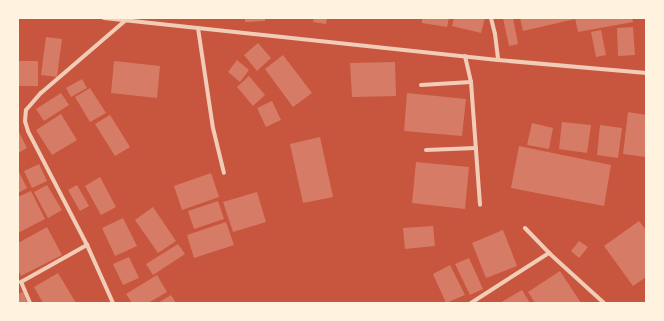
<!DOCTYPE html>
<style>
body{margin:0}
#map{position:relative;width:664px;height:321px;overflow:hidden;background:#c8553d;font-family:"Archivo Narrow",sans-serif}
div>[style]{position:absolute}
.building>*{inset:0;background:#d67c66}
.minor>*{height:4px;margin:-2px;padding:0 2px;transform-origin:2px;border-radius:2px;background:#f1ccb7}
span{translate:-50% -50%;white-space:nowrap;text-align:center;line-height:1.15;-webkit-text-stroke:3px #fff3e0;paint-order:stroke}
.frame{position:absolute;inset:0;border:19px solid #fff3e0;pointer-events:none}
</style>
<div id="map">
<div class="building">
<i style="clip-path:polygon(245px 18px,265px 18px,265px 21px,245px 22px)"></i>
<i style="clip-path:polygon(314px 18px,327px 18px,326px 24px,313px 22px)"></i>
<i style="clip-path:polygon(422px 18px,449px 18px,447px 27px,422px 23px)"></i>
<i style="clip-path:polygon(454px 18px,485px 18px,481px 33px,452px 26px)"></i>
<i style="clip-path:polygon(503px 18px,513px 18px,518px 44px,509px 46px)"></i>
<i style="clip-path:polygon(520px 18px,575px 18px,575px 19px,523px 31px)"></i>
<i style="clip-path:polygon(575px 18px,632px 18px,633px 22px,578px 32px)"></i>
<i style="clip-path:polygon(633px 27px,635px 55px,618px 56px,617px 28px)"></i>
<i style="clip-path:polygon(601px 30px,606px 55px,596px 57px,591px 32px)"></i>
<i style="clip-path:polygon(46px 37px,62px 39px,57px 77px,41px 75px)"></i>
<i style="clip-path:polygon(258px 43px,271px 58px,257px 71px,244px 55px)"></i>
<i style="clip-path:polygon(283px 55px,312px 93px,293px 107px,265px 69px)"></i>
<i style="clip-path:polygon(237px 60px,249px 70px,240px 82px,228px 72px)"></i>
<i style="clip-path:polygon(18px 61px,38px 61px,38px 86px,18px 86px)"></i>
<i style="clip-path:polygon(114px 61px,160px 66px,157px 98px,111px 93px)"></i>
<i style="clip-path:polygon(395px 62px,396px 96px,352px 97px,350px 63px)"></i>
<i style="clip-path:polygon(249px 76px,265px 95px,253px 106px,237px 87px)"></i>
<i style="clip-path:polygon(82px 79px,87px 88px,71px 97px,66px 88px)"></i>
<i style="clip-path:polygon(90px 88px,106px 113px,90px 122px,75px 97px)"></i>
<i style="clip-path:polygon(61px 93px,69px 105px,44px 121px,36px 109px)"></i>
<i style="clip-path:polygon(407px 93px,466px 99px,462px 136px,404px 131px)"></i>
<i style="clip-path:polygon(272px 101px,281px 120px,266px 127px,257px 108px)"></i>
<i style="clip-path:polygon(628px 112px,646px 115px,646px 157px,623px 154px)"></i>
<i style="clip-path:polygon(61px 114px,77px 140px,52px 155px,36px 130px)"></i>
<i style="clip-path:polygon(110px 115px,130px 147px,115px 156px,95px 124px)"></i>
<i style="clip-path:polygon(562px 122px,591px 125px,587px 153px,559px 149px)"></i>
<i style="clip-path:polygon(532px 123px,553px 128px,549px 149px,527px 145px)"></i>
<i style="clip-path:polygon(600px 125px,622px 128px,618px 158px,597px 155px)"></i>
<i style="clip-path:polygon(18px 130px,27px 148px,18px 153px)"></i>
<i style="clip-path:polygon(320px 137px,333px 197px,303px 203px,290px 144px)"></i>
<i style="clip-path:polygon(519px 146px,611px 165px,604px 206px,511px 188px)"></i>
<i style="clip-path:polygon(416px 162px,469px 167px,465px 209px,412px 203px)"></i>
<i style="clip-path:polygon(39px 164px,47px 181px,32px 188px,24px 171px)"></i>
<i style="clip-path:polygon(18px 170px,27px 188px,18px 193px)"></i>
<i style="clip-path:polygon(211px 173px,219px 197px,182px 210px,174px 186px)"></i>
<i style="clip-path:polygon(100px 177px,116px 207px,101px 215px,85px 186px)"></i>
<i style="clip-path:polygon(47px 185px,62px 210px,48px 218px,34px 192px)"></i>
<i style="clip-path:polygon(77px 185px,89px 206px,80px 211px,68px 190px)"></i>
<i style="clip-path:polygon(31px 191px,45px 219px,18px 233px,18px 197px)"></i>
<i style="clip-path:polygon(257px 192px,266px 222px,233px 232px,223px 202px)"></i>
<i style="clip-path:polygon(218px 201px,224px 219px,194px 229px,188px 211px)"></i>
<i style="clip-path:polygon(153px 207px,176px 241px,158px 253px,135px 220px)"></i>
<i style="clip-path:polygon(123px 218px,137px 246px,115px 256px,102px 228px)"></i>
<i style="clip-path:polygon(639px 221px,646px 230px,646px 277px,633px 286px,604px 246px)"></i>
<i style="clip-path:polygon(226px 222px,234px 245px,194px 258px,187px 235px)"></i>
<i style="clip-path:polygon(433px 226px,435px 246px,405px 249px,403px 228px)"></i>
<i style="clip-path:polygon(47px 227px,62px 255px,21px 276px,18px 270px,18px 243px)"></i>
<i style="clip-path:polygon(503px 230px,517px 266px,486px 278px,472px 243px)"></i>
<i style="clip-path:polygon(579px 241px,588px 247px,579px 258px,571px 251px)"></i>
<i style="clip-path:polygon(178px 244px,185px 254px,153px 275px,146px 264px)"></i>
<i style="clip-path:polygon(129px 257px,139px 278px,123px 285px,113px 264px)"></i>
<i style="clip-path:polygon(469px 258px,483px 289px,470px 295px,455px 264px)"></i>
<i style="clip-path:polygon(450px 265px,465px 295px,446px 303px,433px 274px)"></i>
<i style="clip-path:polygon(560px 271px,581px 303px,535px 303px,528px 292px)"></i>
<i style="clip-path:polygon(58px 273px,76px 303px,43px 303px,34px 287px)"></i>
<i style="clip-path:polygon(157px 275px,167px 292px,148px 303px,132px 303px,126px 294px)"></i>
<i style="clip-path:polygon(522px 290px,530px 303px,500px 303px)"></i>
<i style="clip-path:polygon(23px 292px,27px 303px,18px 303px,18px 294px)"></i>
<i style="clip-path:polygon(171px 295px,176px 303px,158px 303px)"></i>
</div>
<div class="minor">
<i style="left:104px;top:18px;width:396px;rotate:6.1deg"></i>
<i style="left:498px;top:60px;width:149px;rotate:5deg"></i>
<i style="left:491px;top:18px;width:16px;rotate:76deg"></i>
<i style="left:495px;top:34px;width:26px;rotate:83deg"></i>
<i style="left:198px;top:28px;width:101px;rotate:81.5deg"></i>
<i style="left:213px;top:128px;width:46px;rotate:76.3deg"></i>
<i style="left:465px;top:56px;width:27px;rotate:77deg"></i>
<i style="left:471px;top:82px;width:123px;rotate:85.8deg"></i>
<i style="left:421px;top:85px;width:50px;rotate:-3.4deg"></i>
<i style="left:426px;top:150px;width:50px;rotate:-2.3deg"></i>
<i style="left:525px;top:228px;width:35px;rotate:46deg"></i>
<i style="left:30px;top:303px;width:23px;rotate:-113deg"></i>
<i style="left:21px;top:282px;width:76px;rotate:-29.3deg"></i>
<i style="left:113px;top:303px;width:64px;rotate:-114.1deg"></i>
<i style="left:87px;top:245px;width:128px;rotate:-117.4deg"></i>
<i style="left:28px;top:131px;width:10px;rotate:-107deg"></i>
<i style="left:25px;top:121px;width:11px;rotate:-85deg"></i>
<i style="left:26px;top:110px;width:23px;rotate:-49deg"></i>
<i style="left:41px;top:93px;width:112px;rotate:-40.7deg"></i>
<i style="left:471px;top:303px;width:93px;rotate:-32.7deg"></i>
<i style="left:549px;top:253px;width:74px;rotate:42.3deg"></i>
</div>
<div class="frame"></div>
</div>
